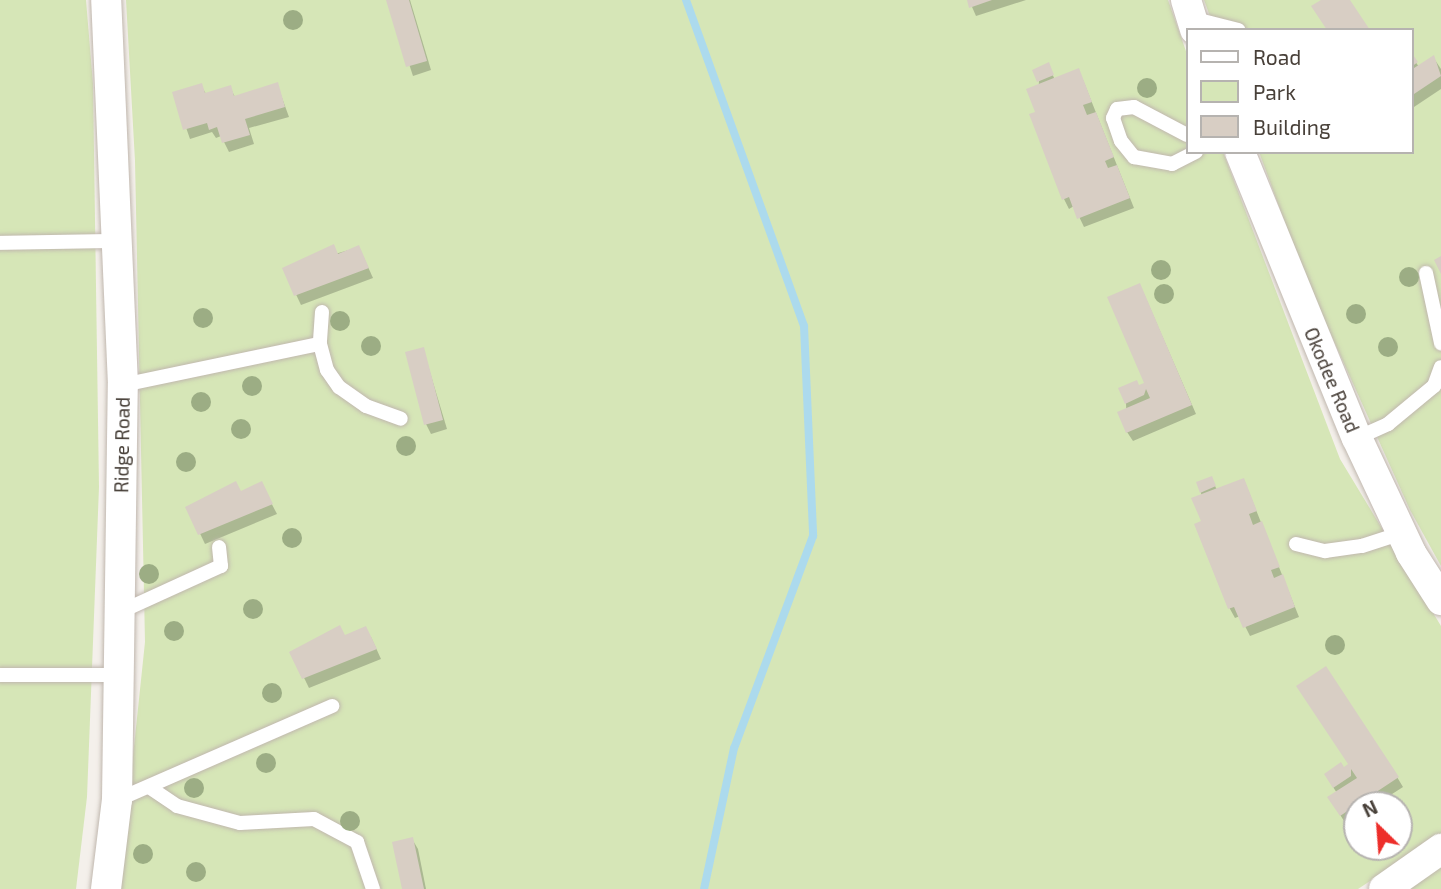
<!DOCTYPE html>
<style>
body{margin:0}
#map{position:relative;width:1441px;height:889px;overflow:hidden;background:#f4f0eb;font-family:"Exo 2",sans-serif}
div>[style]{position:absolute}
.green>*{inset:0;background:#d6e6b7}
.shadow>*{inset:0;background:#0003}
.stream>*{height:8px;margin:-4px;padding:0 4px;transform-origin:4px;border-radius:4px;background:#acdaed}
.building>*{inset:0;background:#d8cec4}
.roads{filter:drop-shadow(0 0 2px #c0b7ae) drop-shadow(0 0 2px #c0b7ae)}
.lane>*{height:14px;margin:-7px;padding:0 7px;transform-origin:7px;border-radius:7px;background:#fff}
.street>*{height:30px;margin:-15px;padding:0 15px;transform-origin:15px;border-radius:15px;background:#fff}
.trees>*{width:20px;height:20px;margin:-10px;border-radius:50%;background:#9cad84}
span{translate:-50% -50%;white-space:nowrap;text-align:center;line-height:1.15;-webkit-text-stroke:6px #fff;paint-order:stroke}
.street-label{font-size:19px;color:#484039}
.legend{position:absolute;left:1186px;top:28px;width:228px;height:126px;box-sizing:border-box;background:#fff;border:2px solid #b6b3b0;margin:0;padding:9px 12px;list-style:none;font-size:21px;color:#484039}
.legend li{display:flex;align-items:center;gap:14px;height:35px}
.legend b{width:35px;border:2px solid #b6b3b0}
.north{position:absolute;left:1343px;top:791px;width:70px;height:70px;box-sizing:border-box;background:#fff;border:2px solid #b6b3b0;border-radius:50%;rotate:335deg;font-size:19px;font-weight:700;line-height:28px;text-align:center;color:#484039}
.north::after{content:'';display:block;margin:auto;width:24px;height:32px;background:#ed2e2a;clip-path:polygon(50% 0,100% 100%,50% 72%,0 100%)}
</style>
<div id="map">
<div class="green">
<i style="clip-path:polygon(0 0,86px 0,93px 84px,99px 487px,87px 797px,76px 889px,0 889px)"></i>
<i style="clip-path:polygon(evenodd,126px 0,1168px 0,1187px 54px,1187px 152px,1223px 152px,1340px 459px,1441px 626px,1441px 834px,1358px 889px,119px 889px,145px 642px,135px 161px,126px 0,1357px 805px,1399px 805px,1399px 847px,1357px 847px,1357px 805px)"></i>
<i style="clip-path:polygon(1204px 0,1441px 0,1441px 566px,1410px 510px,1305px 277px,1259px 152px,1411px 152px,1411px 30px,1215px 30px)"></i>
<i style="clip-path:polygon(1441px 867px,1441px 889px,1407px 889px)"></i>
</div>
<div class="shadow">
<i style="clip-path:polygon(388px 0,410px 0,431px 70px,413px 76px)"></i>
<i style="clip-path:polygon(969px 0,1026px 0,976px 16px)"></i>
<i style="clip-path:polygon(1411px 55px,1419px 67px,1433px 57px,1441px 69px,1441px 89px,1411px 109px)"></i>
<i style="clip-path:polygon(1050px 69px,1055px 80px,1083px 80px,1134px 208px,1084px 227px,1074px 206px,1069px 209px,1064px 199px,1031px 115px,1037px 113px,1039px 81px)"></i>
<i style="clip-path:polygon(277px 84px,289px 117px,249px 128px,254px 144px,229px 152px,221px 136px,216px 138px,212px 132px,190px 139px,174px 93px,201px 85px,206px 94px,230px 87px,235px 97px)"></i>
<i style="clip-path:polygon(359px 247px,373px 278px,301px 305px,284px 269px)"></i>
<i style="clip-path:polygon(1144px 294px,1196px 414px,1133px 441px,1127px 432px,1126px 403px,1146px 384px)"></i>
<i style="clip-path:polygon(423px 349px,447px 429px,431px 434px,426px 424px)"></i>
<i style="clip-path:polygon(1244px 480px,1299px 617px,1250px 636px,1240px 616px,1235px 618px,1230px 609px,1197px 525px,1203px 522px,1201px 492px,1213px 482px,1217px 490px)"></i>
<i style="clip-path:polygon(241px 493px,266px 493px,277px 514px,205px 544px,188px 508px)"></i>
<i style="clip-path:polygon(345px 637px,371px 637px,381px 659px,309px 688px,292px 653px)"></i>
<i style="clip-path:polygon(1350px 765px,1397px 777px,1403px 787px,1375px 805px,1357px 805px,1357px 817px,1346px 824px,1335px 807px,1337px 793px,1331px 784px)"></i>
<i style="clip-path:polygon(412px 839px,418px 849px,426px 889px,403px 889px)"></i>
</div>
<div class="stream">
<i style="left:686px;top:0;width:347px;rotate:70.1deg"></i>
<i style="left:804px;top:326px;width:210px;rotate:87.5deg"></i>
<i style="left:813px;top:536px;width:226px;rotate:110.4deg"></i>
<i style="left:734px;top:748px;width:144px;rotate:102deg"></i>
</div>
<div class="building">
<i style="clip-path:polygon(386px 0,409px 0,427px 61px,406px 67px)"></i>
<i style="clip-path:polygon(967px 0,992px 0,969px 8px)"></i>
<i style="clip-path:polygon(1321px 0,1350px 0,1370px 30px,1327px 30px,1311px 6px)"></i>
<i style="clip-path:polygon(1411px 52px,1418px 62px,1411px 67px)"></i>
<i style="clip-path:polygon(1434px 55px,1441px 76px,1411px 96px,1411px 70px)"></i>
<i style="clip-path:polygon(1049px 62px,1054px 75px,1037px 82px,1032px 70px)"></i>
<i style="clip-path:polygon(1079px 68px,1092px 102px,1083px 105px,1087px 115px,1096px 112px,1114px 157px,1105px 161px,1108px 168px,1117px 165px,1130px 198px,1077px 219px,1069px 197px,1062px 200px,1029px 114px,1035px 112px,1026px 89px)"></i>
<i style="clip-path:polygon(278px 82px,285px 107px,245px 119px,250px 135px,222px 143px,217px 127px,209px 130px,207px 123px,183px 130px,172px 92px,202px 83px,205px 93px,231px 85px,234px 96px)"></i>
<i style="clip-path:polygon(334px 244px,338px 254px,359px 245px,369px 268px,294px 296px,282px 268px)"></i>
<i style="clip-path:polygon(1441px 256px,1441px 274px,1434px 260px)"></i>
<i style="clip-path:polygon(1140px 283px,1192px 405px,1126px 433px,1117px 412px,1150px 398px,1146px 389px,1144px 395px,1125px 404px,1118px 388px,1137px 380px,1139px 385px,1144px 383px,1107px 297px)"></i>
<i style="clip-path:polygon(424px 347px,443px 420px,424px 425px,405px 352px)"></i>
<i style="clip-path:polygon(1212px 476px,1216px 486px,1200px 493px,1196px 482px)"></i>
<i style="clip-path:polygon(1244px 478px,1257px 511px,1249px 514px,1253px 525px,1262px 521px,1280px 567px,1271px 570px,1274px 578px,1283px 574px,1295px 607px,1243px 628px,1234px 607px,1228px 609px,1194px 524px,1201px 521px,1191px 498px)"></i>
<i style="clip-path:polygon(236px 481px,241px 491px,262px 481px,273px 504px,198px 535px,185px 507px)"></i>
<i style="clip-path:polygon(340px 625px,345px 635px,366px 626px,377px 649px,302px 679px,289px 652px)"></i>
<i style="clip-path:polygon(1326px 666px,1399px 777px,1340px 816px,1327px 797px,1357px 778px,1351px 769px,1351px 776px,1333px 788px,1324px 774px,1341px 762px,1344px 767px,1348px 764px,1296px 686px)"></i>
<i style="clip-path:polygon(413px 837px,424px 889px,402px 889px,392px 842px)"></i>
</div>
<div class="roads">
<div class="lane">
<i style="left:1191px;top:18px;width:49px;rotate:14.3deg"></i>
<i style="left:1187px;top:135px;width:60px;rotate:-152.2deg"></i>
<i style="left:1134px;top:107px;width:17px;rotate:173deg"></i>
<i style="left:1117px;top:109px;width:10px;rotate:114deg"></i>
<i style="left:1113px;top:118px;width:24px;rotate:71deg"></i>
<i style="left:1121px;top:141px;width:21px;rotate:51deg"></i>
<i style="left:1134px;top:157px;width:39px;rotate:10deg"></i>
<i style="left:1172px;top:164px;width:27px;rotate:-27deg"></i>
<i style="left:0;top:243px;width:117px;rotate:-1deg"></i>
<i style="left:1426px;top:273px;width:72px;rotate:77.9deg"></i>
<i style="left:322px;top:312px;width:32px;rotate:94deg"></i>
<i style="left:320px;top:344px;width:27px;rotate:75deg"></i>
<i style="left:327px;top:370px;width:21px;rotate:55deg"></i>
<i style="left:339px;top:387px;width:33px;rotate:35deg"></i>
<i style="left:366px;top:406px;width:37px;rotate:20deg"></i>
<i style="left:123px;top:385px;width:201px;rotate:-11.8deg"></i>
<i style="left:1357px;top:438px;width:34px;rotate:-24deg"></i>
<i style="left:1388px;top:424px;width:60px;rotate:-39.6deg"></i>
<i style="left:1434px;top:386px;width:20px;rotate:-70deg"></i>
<i style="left:1296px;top:544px;width:30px;rotate:14deg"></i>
<i style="left:1325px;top:551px;width:37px;rotate:-8deg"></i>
<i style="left:1362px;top:546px;width:42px;rotate:-18deg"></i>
<i style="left:120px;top:612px;width:111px;rotate:-24.5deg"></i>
<i style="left:221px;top:566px;width:19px;rotate:-96deg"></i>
<i style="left:0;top:675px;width:119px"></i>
<i style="left:149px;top:787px;width:34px;rotate:34deg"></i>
<i style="left:177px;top:806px;width:65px;rotate:15.1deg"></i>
<i style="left:240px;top:823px;width:74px;rotate:-3.1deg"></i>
<i style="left:314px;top:819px;width:49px;rotate:28.1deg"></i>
<i style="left:357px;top:842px;width:50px;rotate:71.2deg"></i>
<i style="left:117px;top:800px;width:235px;rotate:-23.6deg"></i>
</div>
<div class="street">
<i style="left:1186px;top:0;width:31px;rotate:73deg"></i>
<i style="left:1240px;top:152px;width:309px;rotate:67.8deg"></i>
<i style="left:1357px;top:438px;width:127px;rotate:64.8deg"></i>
<i style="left:1411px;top:553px;width:56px;rotate:57.4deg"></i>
<i style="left:106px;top:889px;width:90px;rotate:-83deg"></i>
<i style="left:117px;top:800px;width:415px;rotate:-89.2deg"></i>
<i style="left:123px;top:385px;width:385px;rotate:-92.5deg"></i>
<i style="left:1384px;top:889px;width:70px;rotate:-35.1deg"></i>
</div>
</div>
<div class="trees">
<i style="left:293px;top:20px"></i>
<i style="left:1147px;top:88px"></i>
<i style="left:1161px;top:270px"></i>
<i style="left:1409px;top:277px"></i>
<i style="left:1164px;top:294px"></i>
<i style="left:1356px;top:314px"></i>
<i style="left:203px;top:318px"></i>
<i style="left:340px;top:321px"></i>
<i style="left:371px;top:346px"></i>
<i style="left:1388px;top:347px"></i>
<i style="left:252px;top:386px"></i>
<i style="left:201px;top:402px"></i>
<i style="left:241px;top:429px"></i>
<i style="left:406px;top:446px"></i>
<i style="left:186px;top:462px"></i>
<i style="left:292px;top:538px"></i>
<i style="left:149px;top:574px"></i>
<i style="left:253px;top:609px"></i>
<i style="left:174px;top:631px"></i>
<i style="left:1335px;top:645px"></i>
<i style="left:272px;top:693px"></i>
<i style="left:266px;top:763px"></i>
<i style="left:194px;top:788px"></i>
<i style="left:350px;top:821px"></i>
<i style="left:143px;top:854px"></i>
<i style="left:196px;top:872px"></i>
</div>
<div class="street-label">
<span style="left:1332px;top:380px;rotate:67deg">Okodee Road</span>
<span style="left:122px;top:445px;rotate:-89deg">Ridge Road</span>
</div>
<ul class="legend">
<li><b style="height:9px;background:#fff"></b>Road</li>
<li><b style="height:19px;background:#d6e6b7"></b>Park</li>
<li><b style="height:19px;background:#d8cec4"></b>Building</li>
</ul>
<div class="north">N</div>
</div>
